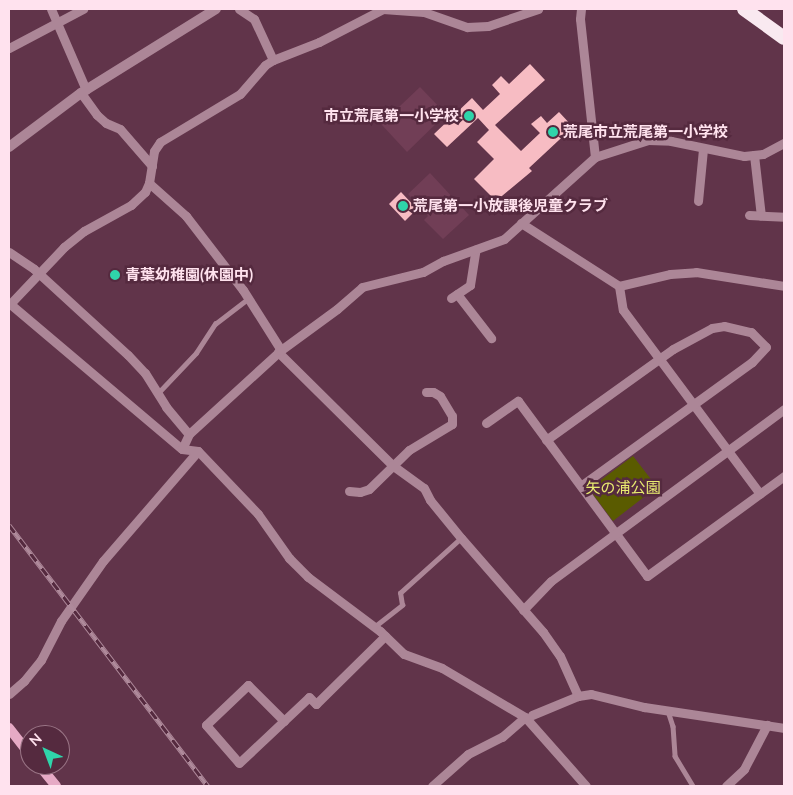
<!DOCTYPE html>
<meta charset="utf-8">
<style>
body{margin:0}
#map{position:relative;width:793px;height:795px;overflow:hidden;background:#61344a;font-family:Lato,"Noto Sans JP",sans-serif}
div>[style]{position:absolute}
.built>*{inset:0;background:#713e56}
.green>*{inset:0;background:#5a5b00}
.building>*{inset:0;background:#f7bcc3}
.service>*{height:4.5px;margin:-2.25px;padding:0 2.25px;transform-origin:2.25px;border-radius:2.25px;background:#ac8697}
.minor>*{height:9px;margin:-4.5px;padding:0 4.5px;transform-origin:4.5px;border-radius:4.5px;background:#ac8697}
.tertiary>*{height:10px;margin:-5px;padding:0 5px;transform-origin:5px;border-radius:5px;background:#ac8697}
.secondary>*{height:10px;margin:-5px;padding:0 5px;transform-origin:5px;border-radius:5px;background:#e6aac5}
.trunk>*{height:14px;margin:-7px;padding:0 7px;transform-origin:7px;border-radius:7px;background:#f9e9f0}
.rail>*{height:5px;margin-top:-2.5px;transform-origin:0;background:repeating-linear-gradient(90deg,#552a3f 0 9px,#af8a9b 0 18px);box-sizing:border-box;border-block:1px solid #af8a9b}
.dots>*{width:14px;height:14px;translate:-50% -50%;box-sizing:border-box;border:2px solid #552a3f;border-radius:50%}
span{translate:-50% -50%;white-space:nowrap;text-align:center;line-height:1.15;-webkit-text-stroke:5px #552a3f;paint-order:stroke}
.poi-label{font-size:15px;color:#ffe2ee;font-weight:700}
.right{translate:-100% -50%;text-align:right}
.left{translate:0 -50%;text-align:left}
.park-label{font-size:15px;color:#e8eb70}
.frame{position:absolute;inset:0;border:10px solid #ffe2ee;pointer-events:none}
.north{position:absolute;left:20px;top:725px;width:50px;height:50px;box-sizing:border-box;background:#552a3f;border:1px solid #997485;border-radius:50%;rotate:317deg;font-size:14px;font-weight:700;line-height:20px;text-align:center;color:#ffe2ee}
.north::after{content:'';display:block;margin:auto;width:18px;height:22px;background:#2fd4aa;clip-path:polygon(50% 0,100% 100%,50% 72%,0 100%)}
</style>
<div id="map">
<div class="built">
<i style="clip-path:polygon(420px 87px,446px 114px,407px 152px,381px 124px)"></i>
<i style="clip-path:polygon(430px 173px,469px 215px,443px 239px,424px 220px,428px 216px,408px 194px)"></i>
</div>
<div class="green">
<i style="clip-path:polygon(633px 456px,657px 487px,613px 521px,589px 489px)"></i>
</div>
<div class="building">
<i style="clip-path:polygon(530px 64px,545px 80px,495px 125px,521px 151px,540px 133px,531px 124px,541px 116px,547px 123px,559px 112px,573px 127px,529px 168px,532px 171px,496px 201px,474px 179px,494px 159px,477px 142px,489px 130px,478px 118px,447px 147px,434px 134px,472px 98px,483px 110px,500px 94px,492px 85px,501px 76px,509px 84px)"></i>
<i style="clip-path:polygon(401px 192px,417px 209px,405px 221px,389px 204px)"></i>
</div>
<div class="service">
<i style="left:158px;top:393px;width:55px;rotate:-46.5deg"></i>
<i style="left:196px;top:353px;width:35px;rotate:-57deg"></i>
<i style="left:215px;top:324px;width:43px;rotate:-37.4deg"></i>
<i style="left:374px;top:627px;width:36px;rotate:-38deg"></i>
<i style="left:402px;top:605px;width:12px;rotate:-99deg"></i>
<i style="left:400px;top:593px;width:82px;rotate:-42deg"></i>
<i style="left:668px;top:711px;width:16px;rotate:72deg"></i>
<i style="left:673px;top:726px;width:30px;rotate:86deg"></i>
<i style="left:675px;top:756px;width:35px;rotate:59deg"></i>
</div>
<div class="minor">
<i style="left:51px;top:9px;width:88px;rotate:66.6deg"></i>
<i style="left:239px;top:9px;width:18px;rotate:34deg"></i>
<i style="left:254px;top:19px;width:45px;rotate:65.1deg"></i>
<i style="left:581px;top:9px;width:10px;rotate:96deg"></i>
<i style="left:580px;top:19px;width:139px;rotate:83.8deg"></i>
<i style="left:9px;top:48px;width:84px;rotate:-27.8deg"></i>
<i style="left:81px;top:93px;width:27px;rotate:54deg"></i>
<i style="left:97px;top:115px;width:12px;rotate:42deg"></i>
<i style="left:106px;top:123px;width:15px;rotate:23deg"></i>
<i style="left:120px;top:129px;width:49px;rotate:49.1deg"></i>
<i style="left:754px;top:155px;width:61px;rotate:83.5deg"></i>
<i style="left:149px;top:183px;width:50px;rotate:41.7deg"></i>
<i style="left:186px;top:216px;width:93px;rotate:52.4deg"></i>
<i style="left:243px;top:290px;width:71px;rotate:57.7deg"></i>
<i style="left:698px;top:201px;width:52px;rotate:-84.5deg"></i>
<i style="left:749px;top:215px;width:35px;rotate:3deg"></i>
<i style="left:521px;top:223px;width:117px;rotate:32.7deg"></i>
<i style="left:619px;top:286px;width:52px;rotate:-13.2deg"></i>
<i style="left:670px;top:274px;width:26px;rotate:-4deg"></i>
<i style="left:696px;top:272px;width:89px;rotate:9deg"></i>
<i style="left:9px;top:252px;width:30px;rotate:34deg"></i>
<i style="left:34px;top:269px;width:127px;rotate:42.5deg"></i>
<i style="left:128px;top:355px;width:25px;rotate:47deg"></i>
<i style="left:145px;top:373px;width:40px;rotate:58deg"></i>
<i style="left:166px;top:407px;width:35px;rotate:50deg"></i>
<i style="left:619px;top:286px;width:24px;rotate:81deg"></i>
<i style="left:623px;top:310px;width:229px;rotate:53.3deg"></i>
<i style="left:457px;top:294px;width:56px;rotate:52.3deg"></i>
<i style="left:451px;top:298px;width:23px;rotate:-34deg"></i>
<i style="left:470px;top:285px;width:36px;rotate:-81deg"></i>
<i style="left:9px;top:303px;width:226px;rotate:40.2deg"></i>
<i style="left:182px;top:449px;width:16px;rotate:7deg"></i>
<i style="left:198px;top:451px;width:87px;rotate:46.4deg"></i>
<i style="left:258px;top:514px;width:54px;rotate:54.8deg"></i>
<i style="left:289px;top:558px;width:27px;rotate:45deg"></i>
<i style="left:308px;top:577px;width:90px;rotate:36.9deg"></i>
<i style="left:380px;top:631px;width:33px;rotate:44deg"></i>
<i style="left:404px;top:654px;width:40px;rotate:20.2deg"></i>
<i style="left:442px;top:668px;width:96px;rotate:30.6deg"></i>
<i style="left:525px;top:717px;width:92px;rotate:48.5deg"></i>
<i style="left:10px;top:304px;width:79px;rotate:-46.5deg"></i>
<i style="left:64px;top:247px;width:26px;rotate:-39deg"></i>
<i style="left:84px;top:231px;width:54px;rotate:-29deg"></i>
<i style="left:131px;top:205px;width:19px;rotate:-43deg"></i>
<i style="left:145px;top:192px;width:10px;rotate:-66deg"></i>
<i style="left:149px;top:183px;width:32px;rotate:-81deg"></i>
<i style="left:154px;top:151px;width:11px;rotate:-56deg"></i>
<i style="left:160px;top:142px;width:93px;rotate:-31deg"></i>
<i style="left:240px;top:94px;width:38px;rotate:-49deg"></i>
<i style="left:265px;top:65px;width:9px;rotate:-32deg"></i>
<i style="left:273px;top:60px;width:49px;rotate:-21.4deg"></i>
<i style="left:319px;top:42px;width:72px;rotate:-27.3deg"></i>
<i style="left:383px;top:9px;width:41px;rotate:4.2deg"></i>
<i style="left:424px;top:12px;width:46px;rotate:19.2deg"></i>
<i style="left:467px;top:27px;width:21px;rotate:-3deg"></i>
<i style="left:488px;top:26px;width:53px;rotate:-18.8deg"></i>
<i style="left:278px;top:352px;width:161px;rotate:44.7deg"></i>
<i style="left:392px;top:465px;width:39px;rotate:36deg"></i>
<i style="left:424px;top:488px;width:13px;rotate:63deg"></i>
<i style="left:430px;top:500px;width:49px;rotate:50.8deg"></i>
<i style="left:461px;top:538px;width:125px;rotate:48.9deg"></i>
<i style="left:543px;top:632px;width:29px;rotate:55deg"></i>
<i style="left:560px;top:656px;width:44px;rotate:65.8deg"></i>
<i style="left:486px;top:423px;width:39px;rotate:-35deg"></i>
<i style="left:518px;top:401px;width:217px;rotate:53.6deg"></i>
<i style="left:647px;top:576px;width:170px;rotate:-36.1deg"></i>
<i style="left:546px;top:440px;width:156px;rotate:-35.6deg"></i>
<i style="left:673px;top:349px;width:44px;rotate:-28.3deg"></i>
<i style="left:712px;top:328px;width:12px;rotate:-9deg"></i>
<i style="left:724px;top:326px;width:28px;rotate:13deg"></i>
<i style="left:751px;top:332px;width:21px;rotate:45deg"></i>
<i style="left:766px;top:347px;width:21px;rotate:133deg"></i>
<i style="left:752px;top:362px;width:211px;rotate:144.1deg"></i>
<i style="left:182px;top:449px;width:17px;rotate:-65deg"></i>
<i style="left:189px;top:434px;width:125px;rotate:-42.4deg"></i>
<i style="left:281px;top:350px;width:69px;rotate:-36.2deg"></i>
<i style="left:337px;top:309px;width:33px;rotate:-41deg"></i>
<i style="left:362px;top:287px;width:63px;rotate:-13.8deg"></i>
<i style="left:423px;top:272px;width:23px;rotate:-29deg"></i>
<i style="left:443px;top:261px;width:65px;rotate:-19.8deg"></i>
<i style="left:504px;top:239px;width:122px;rotate:-42deg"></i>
<i style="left:595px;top:157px;width:56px;rotate:-17.8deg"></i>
<i style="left:648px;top:140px;width:23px;rotate:2deg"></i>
<i style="left:671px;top:141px;width:75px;rotate:11.6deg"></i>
<i style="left:744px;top:156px;width:19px;rotate:-6deg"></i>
<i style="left:763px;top:154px;width:24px;rotate:-28deg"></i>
<i style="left:349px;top:491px;width:11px;rotate:5deg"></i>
<i style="left:360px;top:492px;width:9px;rotate:-18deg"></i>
<i style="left:369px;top:489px;width:56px;rotate:-44.3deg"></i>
<i style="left:409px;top:450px;width:50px;rotate:-31.2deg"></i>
<i style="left:452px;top:424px;width:8px;rotate:-90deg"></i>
<i style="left:452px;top:416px;width:23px;rotate:-121deg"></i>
<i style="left:440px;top:396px;width:8px;rotate:-150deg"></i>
<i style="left:433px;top:392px;width:7px;rotate:180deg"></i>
<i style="left:523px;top:610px;width:40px;rotate:-46deg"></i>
<i style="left:551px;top:581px;width:290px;rotate:-36.4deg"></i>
<i style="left:9px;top:694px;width:20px;rotate:-41deg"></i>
<i style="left:24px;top:681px;width:27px;rotate:-51deg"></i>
<i style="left:41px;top:660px;width:44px;rotate:-62.9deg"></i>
<i style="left:61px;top:621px;width:73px;rotate:-55deg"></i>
<i style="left:103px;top:561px;width:145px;rotate:-49.2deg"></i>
<i style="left:532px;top:715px;width:50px;rotate:-22.4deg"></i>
<i style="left:578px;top:696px;width:13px;rotate:-9deg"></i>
<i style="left:591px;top:694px;width:55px;rotate:13.8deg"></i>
<i style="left:644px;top:707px;width:142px;rotate:8.5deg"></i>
<i style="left:284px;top:721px;width:51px;rotate:-135deg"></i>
<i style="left:248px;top:685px;width:58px;rotate:136.4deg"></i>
<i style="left:206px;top:725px;width:50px;rotate:49deg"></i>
<i style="left:239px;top:763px;width:96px;rotate:-43.3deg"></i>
<i style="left:309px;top:697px;width:10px;rotate:45deg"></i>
<i style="left:316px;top:704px;width:97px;rotate:-44.6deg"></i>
<i style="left:432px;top:786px;width:48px;rotate:-41.6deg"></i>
<i style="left:468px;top:754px;width:38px;rotate:-27deg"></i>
<i style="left:502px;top:737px;width:30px;rotate:-41deg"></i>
<i style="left:726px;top:786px;width:25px;rotate:-43deg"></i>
<i style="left:744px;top:769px;width:50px;rotate:-62.4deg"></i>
</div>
<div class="tertiary">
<i style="left:9px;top:147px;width:90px;rotate:-36.9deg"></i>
<i style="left:81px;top:93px;width:159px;rotate:-31.9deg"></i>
</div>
<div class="secondary">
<i style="left:9px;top:728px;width:34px;rotate:52deg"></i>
<i style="left:39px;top:765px;width:27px;rotate:51deg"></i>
</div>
<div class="trunk">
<i style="left:744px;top:9px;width:49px;rotate:35.9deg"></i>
</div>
<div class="rail">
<i style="left:9px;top:525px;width:328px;rotate:52.7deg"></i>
</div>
<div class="dots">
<i style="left:469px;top:116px;background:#2fd4aa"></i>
<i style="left:553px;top:132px;background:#2fd4aa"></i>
<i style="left:403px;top:206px;background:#2fd4aa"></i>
<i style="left:115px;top:275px;background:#2fd4aa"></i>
</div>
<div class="poi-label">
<span class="right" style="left:459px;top:116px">市立荒尾第一小学校</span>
<span class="left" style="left:563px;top:132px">荒尾市立荒尾第一小学校</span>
<span class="left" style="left:413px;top:206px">荒尾第一小放課後児童クラブ</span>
<span class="left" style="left:125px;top:275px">青葉幼稚園(休園中)</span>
</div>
<div class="park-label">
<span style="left:623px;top:488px">矢の浦公園</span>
</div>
<div class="frame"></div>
<div class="north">N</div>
</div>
